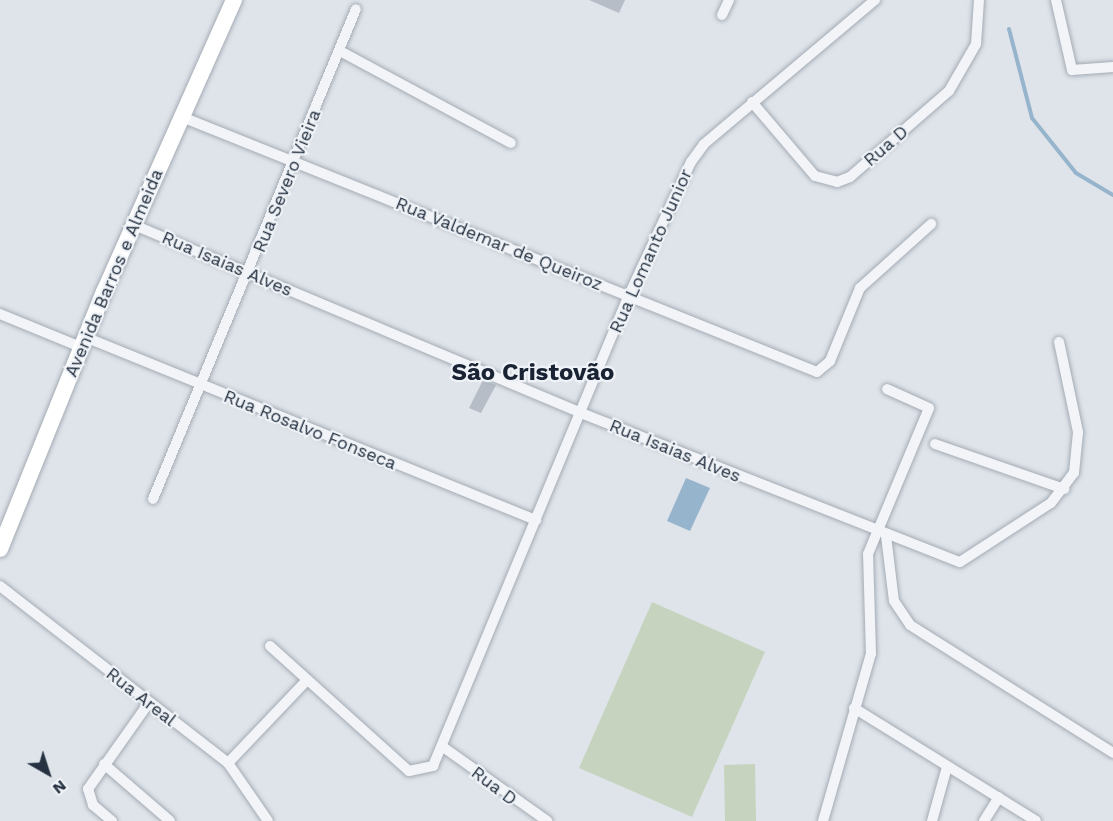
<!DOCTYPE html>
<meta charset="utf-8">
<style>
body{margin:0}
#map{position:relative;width:1113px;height:821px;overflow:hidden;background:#dfe4ea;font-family:"Work Sans",sans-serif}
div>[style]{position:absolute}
.green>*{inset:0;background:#c6d4bf}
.water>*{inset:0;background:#97b4cd}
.stream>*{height:4px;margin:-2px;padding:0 2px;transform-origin:2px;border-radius:2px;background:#97b4cd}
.building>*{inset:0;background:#b6bdc7}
.roads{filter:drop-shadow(0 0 2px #a4abb4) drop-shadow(0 0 2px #a4abb4)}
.street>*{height:10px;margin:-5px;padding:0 5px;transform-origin:5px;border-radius:5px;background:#f2f4f8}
.secondary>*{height:16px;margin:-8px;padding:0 8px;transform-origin:8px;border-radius:8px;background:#fff}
span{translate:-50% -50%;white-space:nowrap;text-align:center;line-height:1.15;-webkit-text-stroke:4.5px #eff3f7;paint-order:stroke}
.street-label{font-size:18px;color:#263242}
.district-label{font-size:24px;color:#192333;font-weight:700}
.north{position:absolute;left:18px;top:743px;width:60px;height:60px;-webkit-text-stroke:4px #eff3f7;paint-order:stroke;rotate:141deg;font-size:16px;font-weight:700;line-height:24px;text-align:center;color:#263242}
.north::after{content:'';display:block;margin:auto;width:21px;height:27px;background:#263242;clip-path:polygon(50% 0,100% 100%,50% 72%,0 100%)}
</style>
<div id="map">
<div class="green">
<i style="clip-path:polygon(652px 602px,765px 652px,692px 817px,579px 768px)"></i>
<i style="clip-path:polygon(755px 764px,756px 821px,725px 821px,724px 765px)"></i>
</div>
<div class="water">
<i style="clip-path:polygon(686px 478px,710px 488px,690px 531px,667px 521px)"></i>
</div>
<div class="stream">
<i style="left:1009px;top:29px;width:92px;rotate:75.5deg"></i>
<i style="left:1032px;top:118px;width:70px;rotate:51.3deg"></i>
<i style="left:1076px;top:173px;width:43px;rotate:30.7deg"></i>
</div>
<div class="building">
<i style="clip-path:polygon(589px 0,625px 0,619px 13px)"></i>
<i style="clip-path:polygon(483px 380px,496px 385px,481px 413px,469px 408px)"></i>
</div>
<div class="roads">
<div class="street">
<i style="left:1056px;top:0;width:72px;rotate:77.1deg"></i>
<i style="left:1072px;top:70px;width:41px;rotate:-4.2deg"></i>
<i style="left:722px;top:15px;width:17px;rotate:-65deg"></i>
<i style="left:340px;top:51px;width:194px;rotate:28.3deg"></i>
<i style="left:752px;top:102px;width:97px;rotate:49.6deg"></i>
<i style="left:815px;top:176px;width:23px;rotate:15deg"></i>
<i style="left:837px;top:182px;width:14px;rotate:-21deg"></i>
<i style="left:850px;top:177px;width:131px;rotate:-41deg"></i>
<i style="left:949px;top:91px;width:54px;rotate:-60.1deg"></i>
<i style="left:976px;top:44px;width:44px;rotate:-86.1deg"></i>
<i style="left:182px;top:117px;width:684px;rotate:21.88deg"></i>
<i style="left:817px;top:372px;width:17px;rotate:-40deg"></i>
<i style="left:830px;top:361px;width:79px;rotate:-67.7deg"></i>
<i style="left:860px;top:288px;width:96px;rotate:-42deg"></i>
<i style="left:134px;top:225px;width:485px;rotate:22.8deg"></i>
<i style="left:581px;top:413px;width:407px;rotate:21.5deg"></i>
<i style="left:960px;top:562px;width:108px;rotate:-33deg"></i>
<i style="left:1051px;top:503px;width:38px;rotate:-53deg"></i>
<i style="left:1074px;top:473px;width:41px;rotate:-84.4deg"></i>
<i style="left:1078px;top:432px;width:92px;rotate:-101.9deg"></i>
<i style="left:0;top:314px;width:87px;rotate:22.2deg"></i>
<i style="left:85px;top:337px;width:487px;rotate:22.1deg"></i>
<i style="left:935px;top:444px;width:137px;rotate:19.2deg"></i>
<i style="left:153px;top:499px;width:530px;rotate:-67.5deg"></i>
<i style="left:886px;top:536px;width:65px;rotate:83deg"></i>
<i style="left:894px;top:601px;width:29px;rotate:56deg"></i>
<i style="left:910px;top:625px;width:240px;rotate:32.2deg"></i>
<i style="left:0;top:586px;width:289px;rotate:37.8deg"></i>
<i style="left:228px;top:763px;width:70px;rotate:55.4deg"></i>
<i style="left:270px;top:646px;width:187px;rotate:42deg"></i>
<i style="left:409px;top:771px;width:25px;rotate:-12deg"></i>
<i style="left:433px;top:766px;width:508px;rotate:-67.42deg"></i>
<i style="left:628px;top:297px;width:149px;rotate:-65deg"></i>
<i style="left:691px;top:162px;width:22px;rotate:-54deg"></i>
<i style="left:704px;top:144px;width:224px;rotate:-40.1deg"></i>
<i style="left:854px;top:708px;width:214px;rotate:31.8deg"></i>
<i style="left:443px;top:747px;width:128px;rotate:35.4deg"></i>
<i style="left:228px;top:763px;width:115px;rotate:-46.4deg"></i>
<i style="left:104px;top:764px;width:87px;rotate:40.8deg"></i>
<i style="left:112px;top:821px;width:25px;rotate:-140deg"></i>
<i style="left:93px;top:805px;width:17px;rotate:-107deg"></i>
<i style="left:88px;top:789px;width:104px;rotate:-54.8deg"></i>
<i style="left:823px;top:821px;width:174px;rotate:-74deg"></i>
<i style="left:871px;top:654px;width:100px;rotate:-91.7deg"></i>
<i style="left:868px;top:554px;width:158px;rotate:-67.3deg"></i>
<i style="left:929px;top:408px;width:46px;rotate:-155.7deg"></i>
<i style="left:932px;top:821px;width:56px;rotate:-74.5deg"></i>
<i style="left:984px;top:821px;width:28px;rotate:-58deg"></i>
</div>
<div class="secondary">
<i style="left:0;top:549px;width:277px;rotate:-68deg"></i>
<i style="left:104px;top:292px;width:320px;rotate:-66deg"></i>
</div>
</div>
<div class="street-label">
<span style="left:886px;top:146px;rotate:-41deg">Rua D</span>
<span style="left:287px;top:181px;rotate:-68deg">Rua Severo Vieira</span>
<span style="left:499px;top:244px;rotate:22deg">Rua Valdemar de Queiroz</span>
<span style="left:651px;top:251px;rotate:-66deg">Rua Lomanto Junior</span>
<span style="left:227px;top:264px;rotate:23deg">Rua Isaias Alves</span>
<span style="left:114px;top:273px;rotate:-67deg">Avenida Barros e Almeida</span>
<span style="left:310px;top:430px;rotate:22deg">Rua Rosalvo Fonseca</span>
<span style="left:675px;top:451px;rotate:22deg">Rua Isaias Alves</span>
<span style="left:141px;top:697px;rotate:38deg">Rua Areal</span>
<span style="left:494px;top:786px;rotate:37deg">Rua D</span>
</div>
<div class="district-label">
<span style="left:533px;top:373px">São Cristovão</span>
</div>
<div class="north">N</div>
</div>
